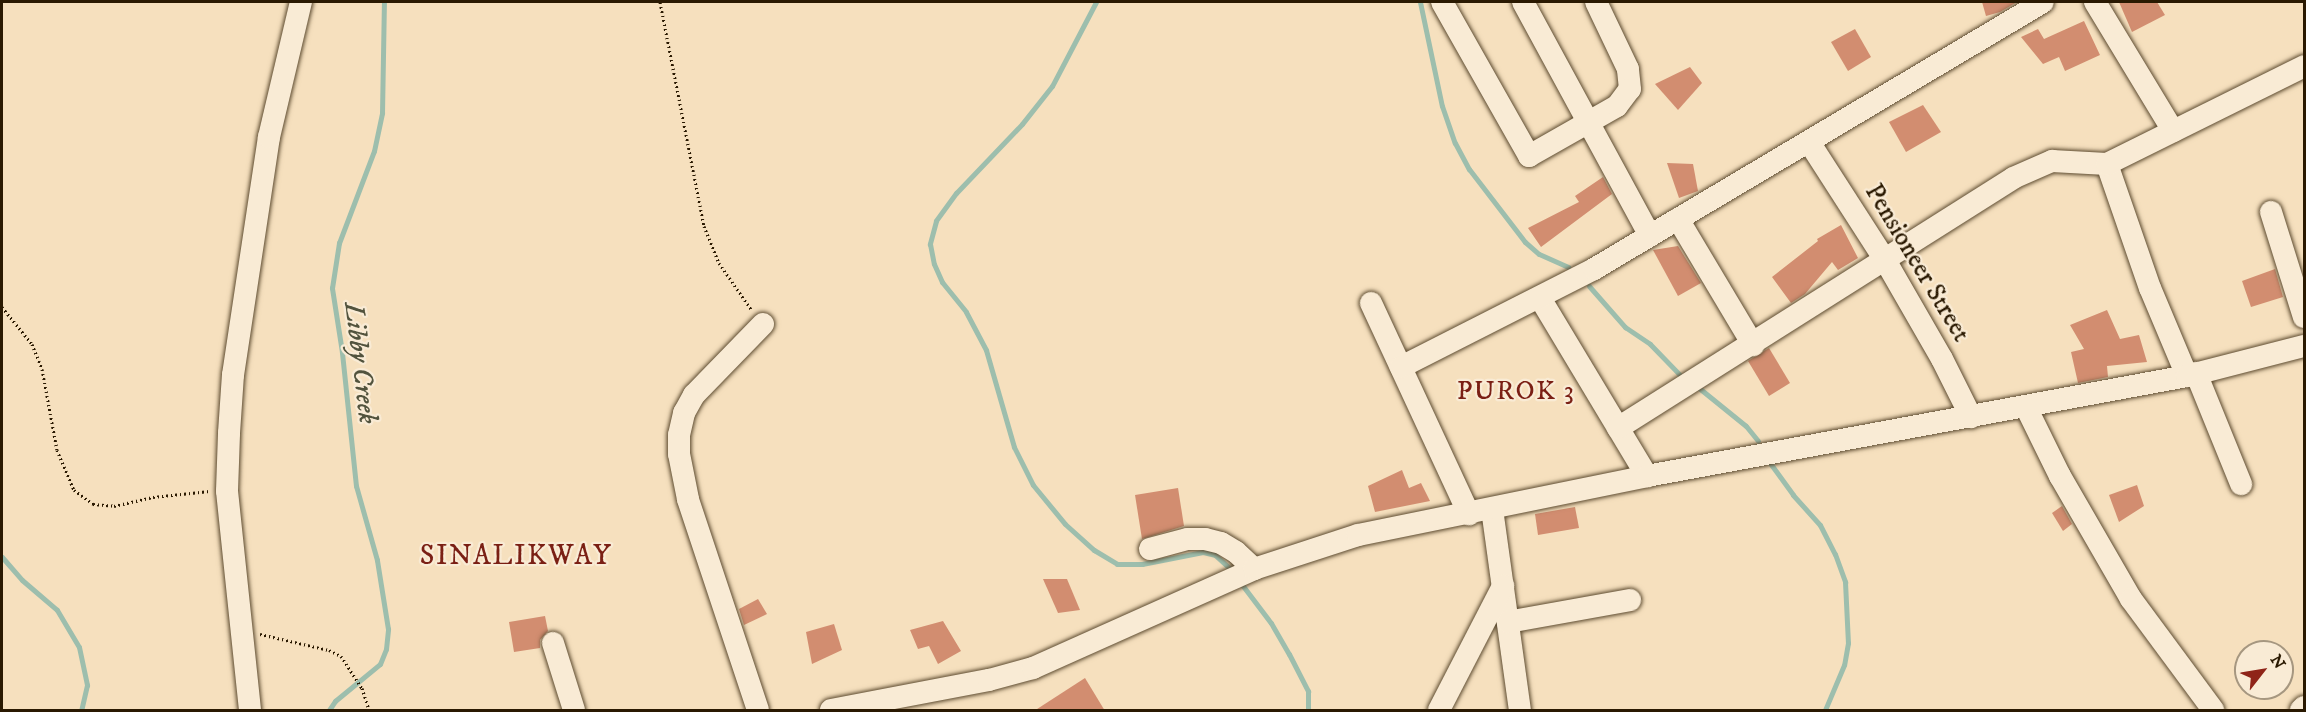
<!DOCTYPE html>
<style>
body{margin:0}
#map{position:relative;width:2306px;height:712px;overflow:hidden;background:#f6e0be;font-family:"IM FELL DW Pica",serif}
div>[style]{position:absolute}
.stream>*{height:5px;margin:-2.5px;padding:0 2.5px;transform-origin:2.5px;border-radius:2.5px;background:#9dbead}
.building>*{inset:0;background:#d28d70}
.path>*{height:3px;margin-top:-1.5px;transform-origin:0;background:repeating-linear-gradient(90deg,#2a1901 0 1.5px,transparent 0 4.5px)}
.roads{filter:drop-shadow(0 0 2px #5d4b30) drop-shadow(0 0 2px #5d4b30)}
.minor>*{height:22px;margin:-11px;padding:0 11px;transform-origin:11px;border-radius:11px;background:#f9ebd5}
span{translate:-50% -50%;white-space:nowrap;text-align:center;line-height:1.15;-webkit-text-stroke:4.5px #f9ebd5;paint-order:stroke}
.street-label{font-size:26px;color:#2a1901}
.water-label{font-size:27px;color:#52533d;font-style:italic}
.neighbourhood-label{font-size:27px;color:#7a1f14;letter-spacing:1.5px}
.quarter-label{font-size:28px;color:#7a1f14;letter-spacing:1.5px}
.frame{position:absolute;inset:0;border:3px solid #2a1901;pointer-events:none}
.north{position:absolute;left:2234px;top:640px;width:60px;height:60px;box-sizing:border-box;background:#f9ebd5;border:2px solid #a69780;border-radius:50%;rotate:59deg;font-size:16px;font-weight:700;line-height:24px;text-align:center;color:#2a1901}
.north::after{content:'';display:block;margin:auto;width:21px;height:27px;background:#8f2418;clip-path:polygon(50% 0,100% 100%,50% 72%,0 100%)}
</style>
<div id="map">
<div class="stream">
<i style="left:1096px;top:2px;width:95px;rotate:117.6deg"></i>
<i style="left:1052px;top:86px;width:48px;rotate:128.3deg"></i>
<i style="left:1022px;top:124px;width:95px;rotate:133.7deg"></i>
<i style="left:956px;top:193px;width:34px;rotate:126deg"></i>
<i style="left:936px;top:221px;width:24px;rotate:105deg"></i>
<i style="left:930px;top:244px;width:20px;rotate:79deg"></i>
<i style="left:934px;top:264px;width:20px;rotate:66deg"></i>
<i style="left:942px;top:282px;width:38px;rotate:51deg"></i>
<i style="left:966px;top:312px;width:43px;rotate:62.2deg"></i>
<i style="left:986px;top:350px;width:101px;rotate:73.9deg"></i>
<i style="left:1014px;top:447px;width:42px;rotate:63.4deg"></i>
<i style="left:1033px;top:485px;width:50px;rotate:50.6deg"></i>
<i style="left:1065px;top:524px;width:39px;rotate:42deg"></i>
<i style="left:1094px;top:550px;width:27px;rotate:31deg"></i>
<i style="left:1117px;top:564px;width:25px"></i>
<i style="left:1142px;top:564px;width:62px;rotate:-11.1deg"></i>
<i style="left:1203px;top:552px;width:12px;rotate:14deg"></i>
<i style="left:1215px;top:555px;width:24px;rotate:42deg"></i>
<i style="left:1420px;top:2px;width:106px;rotate:78.1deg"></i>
<i style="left:1442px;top:106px;width:39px;rotate:71deg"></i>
<i style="left:1455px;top:143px;width:30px;rotate:62deg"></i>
<i style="left:1469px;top:169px;width:92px;rotate:52.5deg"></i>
<i style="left:1525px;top:242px;width:18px;rotate:41deg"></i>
<i style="left:1539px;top:254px;width:32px;rotate:24deg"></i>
<i style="left:1589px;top:286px;width:55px;rotate:48.7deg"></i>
<i style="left:1625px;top:327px;width:30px;rotate:34deg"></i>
<i style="left:1650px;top:344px;width:43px;rotate:45.9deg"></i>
<i style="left:1699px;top:388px;width:60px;rotate:39deg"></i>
<i style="left:1746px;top:426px;width:19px;rotate:51deg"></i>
<i style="left:1770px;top:463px;width:39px;rotate:54deg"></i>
<i style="left:1793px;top:495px;width:40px;rotate:48deg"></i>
<i style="left:1820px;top:525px;width:33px;rotate:63deg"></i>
<i style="left:1835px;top:554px;width:30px;rotate:70deg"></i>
<i style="left:1845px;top:582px;width:61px;rotate:87.2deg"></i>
<i style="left:1848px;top:643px;width:22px;rotate:100deg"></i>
<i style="left:1844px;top:665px;width:49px;rotate:112.9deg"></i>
<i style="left:2px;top:557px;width:30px;rotate:49deg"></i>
<i style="left:22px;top:580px;width:46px;rotate:40.6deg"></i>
<i style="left:57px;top:610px;width:43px;rotate:59.3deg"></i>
<i style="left:79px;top:647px;width:39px;rotate:78deg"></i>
<i style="left:87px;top:685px;width:26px;rotate:103deg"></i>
<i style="left:1243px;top:586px;width:46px;rotate:52.9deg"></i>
<i style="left:1271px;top:623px;width:36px;rotate:60deg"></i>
<i style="left:1289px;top:654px;width:42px;rotate:62.8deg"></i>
<i style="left:1308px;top:691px;width:19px;rotate:90deg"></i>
<i style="left:329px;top:710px;width:11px;rotate:-56deg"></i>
<i style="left:335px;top:701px;width:58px;rotate:-39.4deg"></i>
<i style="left:380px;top:664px;width:16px;rotate:-68deg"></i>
<i style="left:386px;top:649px;width:20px;rotate:-84deg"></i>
<i style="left:388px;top:629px;width:70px;rotate:-99.1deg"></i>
<i style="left:377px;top:560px;width:77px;rotate:-105.8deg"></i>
<i style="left:356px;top:486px;width:135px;rotate:-96deg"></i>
<i style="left:342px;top:352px;width:65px;rotate:-98.9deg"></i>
<i style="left:332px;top:288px;width:46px;rotate:-81.2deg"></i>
<i style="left:339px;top:243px;width:98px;rotate:-69.2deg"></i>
<i style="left:374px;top:151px;width:39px;rotate:-78deg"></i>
<i style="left:382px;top:113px;width:111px;rotate:-89deg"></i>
</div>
<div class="building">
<i style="clip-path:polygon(1982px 2px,2017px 2px,2000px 12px,1986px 16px)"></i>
<i style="clip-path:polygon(2119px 2px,2157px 2px,2165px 15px,2132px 32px)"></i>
<i style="clip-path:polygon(2084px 21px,2100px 55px,2065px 71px,2059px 57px,2043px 64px,2021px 37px,2038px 29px,2044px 39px)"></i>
<i style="clip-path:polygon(1855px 29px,1871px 57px,1848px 71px,1831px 42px)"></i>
<i style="clip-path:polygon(1690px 67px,1702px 83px,1678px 110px,1655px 84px)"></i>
<i style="clip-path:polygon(1923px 105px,1941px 132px,1906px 152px,1889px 122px)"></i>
<i style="clip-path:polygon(1667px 163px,1693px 164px,1698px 191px,1679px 198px)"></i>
<i style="clip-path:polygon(1603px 177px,1612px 194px,1541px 247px,1528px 228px,1579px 202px,1575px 196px)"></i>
<i style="clip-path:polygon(1841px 225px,1858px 258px,1838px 270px,1832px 262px,1805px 294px,1791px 303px,1772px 277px,1818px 241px,1817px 239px)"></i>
<i style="clip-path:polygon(1678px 246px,1701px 283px,1678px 296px,1653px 250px)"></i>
<i style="clip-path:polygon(2275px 269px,2283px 297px,2251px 307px,2242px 281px)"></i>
<i style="clip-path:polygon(2107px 310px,2120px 339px,2139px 335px,2147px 362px,2107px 366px,2108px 377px,2078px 383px,2071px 352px,2084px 349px,2070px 325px)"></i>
<i style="clip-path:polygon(1769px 348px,1790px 383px,1769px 396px,1748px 361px)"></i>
<i style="clip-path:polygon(1402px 470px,1409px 488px,1421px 483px,1430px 501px,1375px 512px,1368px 486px)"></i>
<i style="clip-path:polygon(2137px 485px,2144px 506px,2119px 522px,2109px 495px)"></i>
<i style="clip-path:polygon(1178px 488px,1184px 526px,1142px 539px,1135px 495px)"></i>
<i style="clip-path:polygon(2062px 506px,2072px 524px,2063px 531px,2052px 513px)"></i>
<i style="clip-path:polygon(1575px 507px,1579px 528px,1538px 535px,1535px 514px)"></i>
<i style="clip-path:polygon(1043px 579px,1067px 579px,1080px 610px,1058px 613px)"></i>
<i style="clip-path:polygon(758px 599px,767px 614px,744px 625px,739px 609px)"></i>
<i style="clip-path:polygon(545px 616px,548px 631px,540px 640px,540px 648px,514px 652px,509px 622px)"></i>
<i style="clip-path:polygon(943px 621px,961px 651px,938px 664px,929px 646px,918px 649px,910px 630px)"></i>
<i style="clip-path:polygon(834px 624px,842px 650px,812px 664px,806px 632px)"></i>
<i style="clip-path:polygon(1085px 678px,1105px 711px,1034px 711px)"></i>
</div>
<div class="path">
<i style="left:660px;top:2px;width:228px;rotate:78.9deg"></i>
<i style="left:704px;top:226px;width:40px;rotate:68deg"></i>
<i style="left:719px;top:263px;width:56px;rotate:55.2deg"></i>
<i style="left:2px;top:307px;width:48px;rotate:51deg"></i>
<i style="left:32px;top:344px;width:27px;rotate:68deg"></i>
<i style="left:42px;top:369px;width:82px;rotate:79.5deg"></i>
<i style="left:57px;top:450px;width:43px;rotate:67deg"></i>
<i style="left:74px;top:490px;width:24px;rotate:36deg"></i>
<i style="left:93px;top:504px;width:21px;rotate:5deg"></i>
<i style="left:114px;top:506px;width:40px;rotate:-13deg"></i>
<i style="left:153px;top:497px;width:57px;rotate:-6deg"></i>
<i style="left:260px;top:634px;width:71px;rotate:13.1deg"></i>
<i style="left:329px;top:650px;width:13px;rotate:27deg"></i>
<i style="left:341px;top:656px;width:38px;rotate:57deg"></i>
<i style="left:362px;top:688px;width:23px;rotate:72deg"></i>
</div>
<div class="roads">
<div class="minor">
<i style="left:1442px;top:2px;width:177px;rotate:60.5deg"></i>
<i style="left:1529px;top:156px;width:101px;rotate:-29.6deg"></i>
<i style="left:1617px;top:106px;width:21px;rotate:-53deg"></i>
<i style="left:1630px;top:89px;width:20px;rotate:-96deg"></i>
<i style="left:1628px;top:69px;width:74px;rotate:-115.5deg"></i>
<i style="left:1523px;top:2px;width:266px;rotate:61.5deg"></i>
<i style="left:2095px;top:2px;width:151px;rotate:58.8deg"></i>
<i style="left:1809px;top:142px;width:140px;rotate:57.2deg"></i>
<i style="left:1885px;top:260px;width:114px;rotate:60.1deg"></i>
<i style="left:1942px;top:359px;width:65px;rotate:63.4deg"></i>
<i style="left:2107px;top:164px;width:131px;rotate:70.9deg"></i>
<i style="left:2150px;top:288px;width:95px;rotate:67.2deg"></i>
<i style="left:2271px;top:212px;width:110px;rotate:72.6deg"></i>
<i style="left:1678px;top:219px;width:147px;rotate:59.2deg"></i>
<i style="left:1540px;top:298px;width:208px;rotate:59deg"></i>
<i style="left:1371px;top:303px;width:233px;rotate:65.1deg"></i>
<i style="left:1401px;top:367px;width:216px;rotate:-26.9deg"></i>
<i style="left:1594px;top:269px;width:522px;rotate:-30.74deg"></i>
<i style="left:2196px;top:373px;width:120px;rotate:67.9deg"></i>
<i style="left:2026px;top:407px;width:77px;rotate:63.8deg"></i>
<i style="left:2060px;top:476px;width:142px;rotate:60deg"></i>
<i style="left:2131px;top:599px;width:138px;rotate:53.5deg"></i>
<i style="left:1618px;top:428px;width:467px;rotate:-32.3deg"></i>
<i style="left:2013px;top:178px;width:43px;rotate:-23.6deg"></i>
<i style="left:2052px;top:161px;width:55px;rotate:3.1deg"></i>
<i style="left:2107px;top:164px;width:220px;rotate:-26.4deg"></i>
<i style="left:1492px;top:509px;width:203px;rotate:82.1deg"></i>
<i style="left:1150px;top:549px;width:39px;rotate:-15deg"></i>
<i style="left:1188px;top:539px;width:17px"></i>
<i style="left:1205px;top:539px;width:16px;rotate:14deg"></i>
<i style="left:1221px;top:543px;width:17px;rotate:31deg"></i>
<i style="left:1236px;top:552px;width:25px;rotate:43deg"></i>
<i style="left:1508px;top:622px;width:124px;rotate:-10.2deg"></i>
<i style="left:553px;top:643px;width:70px;rotate:72.6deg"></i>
<i style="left:250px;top:710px;width:220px;rotate:-96deg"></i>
<i style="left:227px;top:491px;width:58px;rotate:-88deg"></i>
<i style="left:229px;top:433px;width:58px;rotate:-86.1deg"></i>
<i style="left:233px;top:375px;width:241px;rotate:-81.4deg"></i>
<i style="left:269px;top:137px;width:139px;rotate:-76.7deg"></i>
<i style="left:758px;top:710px;width:222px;rotate:-108.4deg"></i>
<i style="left:688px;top:499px;width:46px;rotate:-101.3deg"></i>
<i style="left:679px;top:454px;width:19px;rotate:-90deg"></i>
<i style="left:679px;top:435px;width:23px;rotate:-77deg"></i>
<i style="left:684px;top:413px;width:21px;rotate:-61deg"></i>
<i style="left:694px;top:395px;width:99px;rotate:-45.8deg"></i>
<i style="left:831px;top:710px;width:161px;rotate:-10.8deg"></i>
<i style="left:989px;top:680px;width:46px;rotate:-15.3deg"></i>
<i style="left:1033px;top:668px;width:242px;rotate:-24.1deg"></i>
<i style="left:1254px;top:569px;width:109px;rotate:-18.1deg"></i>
<i style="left:1358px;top:535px;width:295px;rotate:-11.5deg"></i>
<i style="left:1647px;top:476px;width:549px;rotate:-10.49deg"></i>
<i style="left:2187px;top:376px;width:121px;rotate:-14.4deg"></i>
<i style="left:1439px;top:710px;width:140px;rotate:-62.7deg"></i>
<i style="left:2301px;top:710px;width:4px;rotate:-45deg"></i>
</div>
</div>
<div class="street-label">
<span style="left:1917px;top:263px;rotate:59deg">Pensioneer Street</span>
</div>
<div class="water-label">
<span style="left:360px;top:363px;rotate:83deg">Libby Creek</span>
</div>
<div class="neighbourhood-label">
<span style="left:1516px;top:392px">PUROK 3</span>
</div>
<div class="quarter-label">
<span style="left:516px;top:556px">SINALIKWAY</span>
</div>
<div class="frame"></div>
<div class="north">N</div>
</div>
